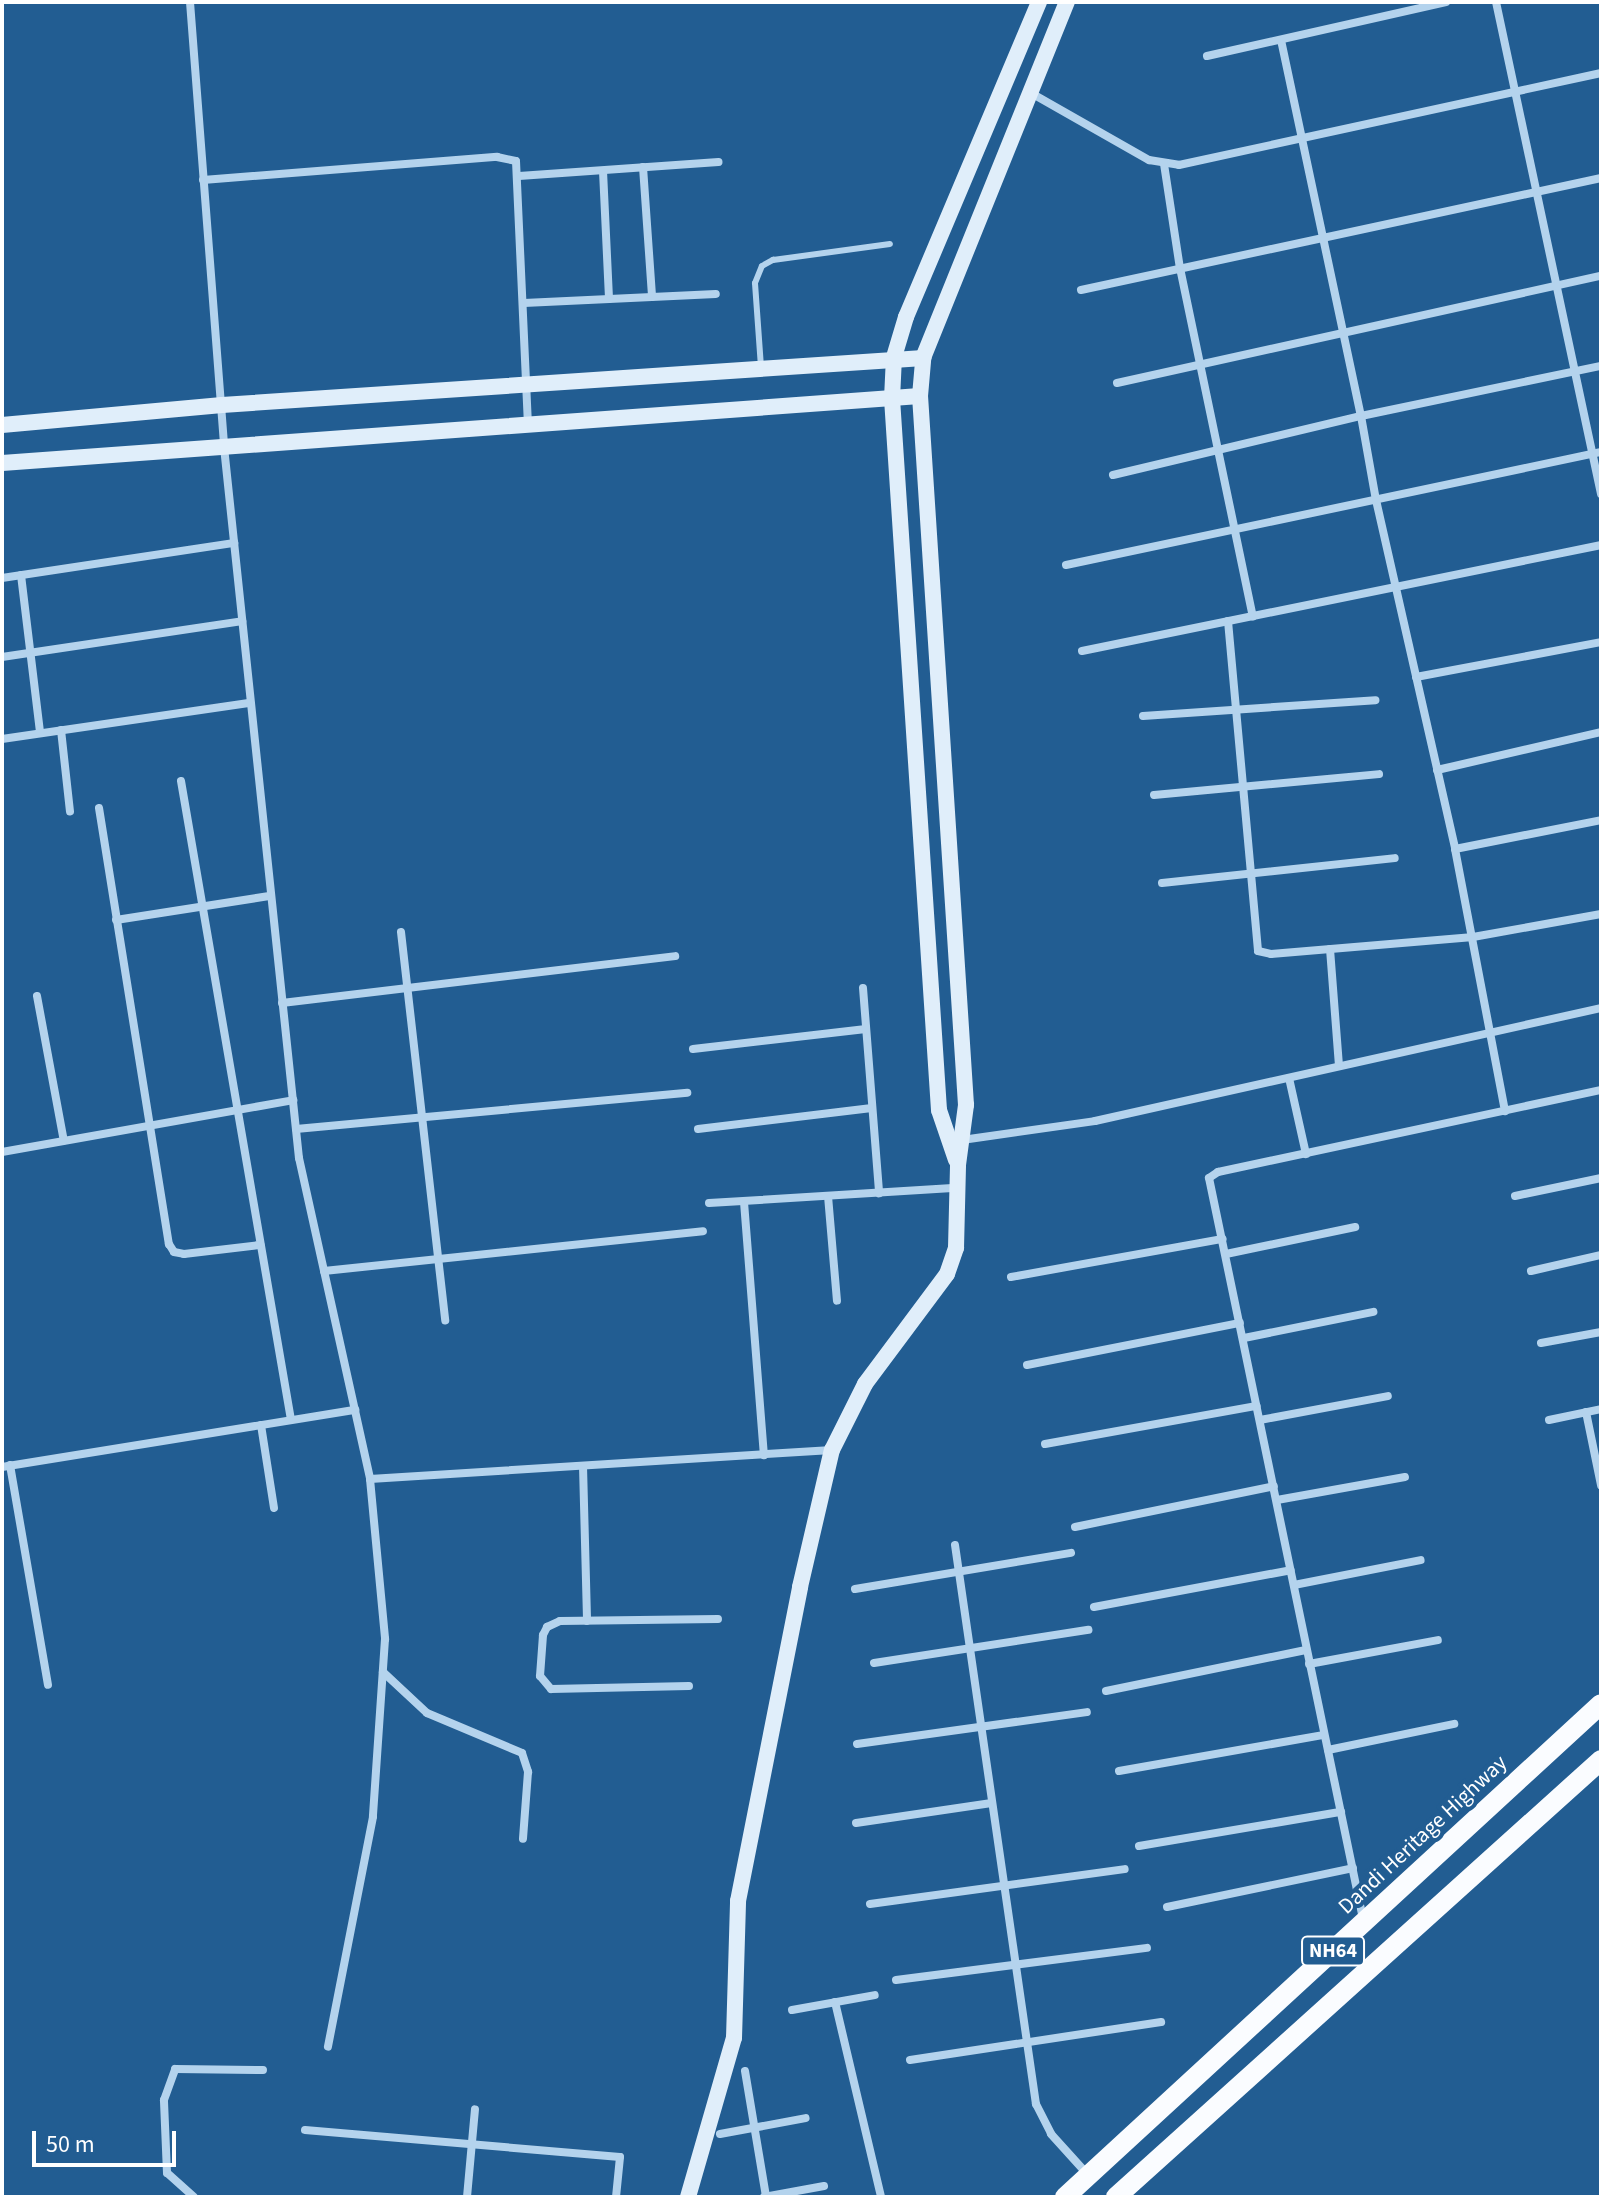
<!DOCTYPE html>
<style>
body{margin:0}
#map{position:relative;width:1603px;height:2199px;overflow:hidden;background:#225d92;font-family:"Source Sans 3",sans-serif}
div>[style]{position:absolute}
.lane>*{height:6px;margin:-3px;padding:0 3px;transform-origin:3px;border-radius:3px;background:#b4d3ed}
.street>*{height:8px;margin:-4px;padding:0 4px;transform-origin:4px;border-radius:4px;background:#b4d3ed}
.secondary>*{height:16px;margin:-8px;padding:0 8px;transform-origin:8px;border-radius:8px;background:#e0eefa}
.primary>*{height:20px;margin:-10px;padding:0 10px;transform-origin:10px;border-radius:10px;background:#fafcff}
span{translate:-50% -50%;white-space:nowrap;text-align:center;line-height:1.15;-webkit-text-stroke:8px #225d92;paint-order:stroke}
.shield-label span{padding:2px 6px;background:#225d92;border:2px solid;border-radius:6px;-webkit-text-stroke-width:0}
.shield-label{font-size:20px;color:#fff;font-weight:700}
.street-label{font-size:22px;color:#fff}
.frame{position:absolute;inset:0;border:4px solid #fff;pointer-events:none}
.scale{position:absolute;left:32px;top:2131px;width:144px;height:36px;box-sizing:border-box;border:4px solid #fff;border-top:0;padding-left:10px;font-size:24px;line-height:28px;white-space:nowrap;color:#fff;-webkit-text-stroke:6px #225d92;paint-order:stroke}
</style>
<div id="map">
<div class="lane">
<i style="left:761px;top:367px;width:84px;rotate:-94.1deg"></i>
<i style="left:755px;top:283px;width:18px;rotate:-68deg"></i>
<i style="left:762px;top:266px;width:13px;rotate:-29deg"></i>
<i style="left:773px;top:260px;width:118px;rotate:-7.8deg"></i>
</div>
<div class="street">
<i style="left:190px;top:2px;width:446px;rotate:85.6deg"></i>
<i style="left:224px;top:447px;width:715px;rotate:83.98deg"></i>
<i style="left:299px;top:1158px;width:329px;rotate:77.5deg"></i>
<i style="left:370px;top:1479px;width:161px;rotate:84.6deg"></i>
<i style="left:385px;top:1639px;width:178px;rotate:93.9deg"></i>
<i style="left:373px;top:1817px;width:234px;rotate:101.1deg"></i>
<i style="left:1496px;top:2px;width:503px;rotate:77.95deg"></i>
<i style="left:1281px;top:40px;width:384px;rotate:78deg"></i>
<i style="left:1361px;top:416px;width:85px;rotate:79.9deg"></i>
<i style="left:1376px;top:500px;width:358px;rotate:77.2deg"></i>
<i style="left:1455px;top:849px;width:267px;rotate:79.2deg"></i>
<i style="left:1207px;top:56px;width:245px;rotate:-12.7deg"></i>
<i style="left:1031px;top:93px;width:136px;rotate:29.6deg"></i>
<i style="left:1149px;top:160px;width:30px;rotate:9deg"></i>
<i style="left:1179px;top:165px;width:432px;rotate:-12.3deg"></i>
<i style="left:1164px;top:164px;width:105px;rotate:81.3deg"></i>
<i style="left:1180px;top:268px;width:356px;rotate:78.2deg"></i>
<i style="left:643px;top:167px;width:130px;rotate:86deg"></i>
<i style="left:603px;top:171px;width:128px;rotate:87.3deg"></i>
<i style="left:519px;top:176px;width:200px;rotate:-4deg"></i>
<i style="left:203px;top:180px;width:295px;rotate:-4.5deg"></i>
<i style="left:497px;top:157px;width:19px;rotate:12deg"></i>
<i style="left:516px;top:161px;width:264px;rotate:87.4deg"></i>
<i style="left:1081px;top:290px;width:532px;rotate:-12.15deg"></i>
<i style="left:524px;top:303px;width:192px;rotate:-2.7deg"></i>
<i style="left:1117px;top:383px;width:496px;rotate:-12.5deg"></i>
<i style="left:1113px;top:475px;width:255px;rotate:-13.4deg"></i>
<i style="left:1361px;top:416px;width:245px;rotate:-11.8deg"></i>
<i style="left:1066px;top:565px;width:547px;rotate:-11.93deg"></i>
<i style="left:21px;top:575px;width:159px;rotate:83.1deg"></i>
<i style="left:2px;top:578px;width:235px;rotate:-8.6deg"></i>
<i style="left:1228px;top:621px;width:331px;rotate:84.8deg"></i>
<i style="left:1258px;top:951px;width:13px;rotate:13deg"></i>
<i style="left:1271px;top:954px;width:203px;rotate:-4.8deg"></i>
<i style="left:1473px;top:937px;width:130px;rotate:-10.2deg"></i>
<i style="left:1082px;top:651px;width:530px;rotate:-11.54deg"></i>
<i style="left:2px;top:657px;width:243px;rotate:-8.5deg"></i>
<i style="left:1416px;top:677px;width:188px;rotate:-10.7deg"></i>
<i style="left:1143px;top:716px;width:233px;rotate:-3.9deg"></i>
<i style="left:61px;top:730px;width:82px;rotate:83.7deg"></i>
<i style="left:2px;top:739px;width:251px;rotate:-8.3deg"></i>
<i style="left:1437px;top:770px;width:168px;rotate:-13deg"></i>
<i style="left:181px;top:781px;width:648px;rotate:80.23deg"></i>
<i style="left:1154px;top:795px;width:226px;rotate:-5.3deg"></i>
<i style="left:99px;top:808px;width:442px;rotate:80.9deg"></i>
<i style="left:169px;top:1244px;width:9px;rotate:58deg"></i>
<i style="left:174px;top:1252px;width:10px;rotate:11deg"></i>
<i style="left:184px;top:1254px;width:77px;rotate:-6.8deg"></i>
<i style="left:1455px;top:849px;width:149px;rotate:-11.2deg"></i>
<i style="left:1162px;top:883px;width:234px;rotate:-6.1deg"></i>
<i style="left:116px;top:920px;width:155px;rotate:-8.9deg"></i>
<i style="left:401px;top:932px;width:391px;rotate:83.5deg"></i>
<i style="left:1330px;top:949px;width:117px;rotate:85.6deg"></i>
<i style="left:863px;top:988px;width:206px;rotate:85.5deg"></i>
<i style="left:37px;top:996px;width:147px;rotate:79.5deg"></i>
<i style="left:282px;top:1003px;width:396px;rotate:-6.8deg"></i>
<i style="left:693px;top:1049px;width:174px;rotate:-6.6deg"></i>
<i style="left:1289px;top:1078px;width:78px;rotate:77.4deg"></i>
<i style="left:296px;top:1129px;width:393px;rotate:-5.3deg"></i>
<i style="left:698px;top:1129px;width:175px;rotate:-6.9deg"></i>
<i style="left:962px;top:1140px;width:134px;rotate:-8.1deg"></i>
<i style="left:1095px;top:1121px;width:518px;rotate:-12.59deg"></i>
<i style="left:2px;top:1152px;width:296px;rotate:-10.1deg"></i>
<i style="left:828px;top:1196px;width:105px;rotate:85.1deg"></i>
<i style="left:1515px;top:1196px;width:88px;rotate:-11.8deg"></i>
<i style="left:744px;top:1202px;width:254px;rotate:85.5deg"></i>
<i style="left:709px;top:1203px;width:248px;rotate:-3.5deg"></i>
<i style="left:1226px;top:1254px;width:132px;rotate:-11.8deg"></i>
<i style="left:324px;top:1271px;width:381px;rotate:-6deg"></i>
<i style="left:1531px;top:1271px;width:72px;rotate:-12.9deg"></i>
<i style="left:1011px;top:1277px;width:215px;rotate:-10.2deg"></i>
<i style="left:1244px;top:1338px;width:132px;rotate:-11.4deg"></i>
<i style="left:1541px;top:1343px;width:61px;rotate:-10.4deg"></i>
<i style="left:1027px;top:1365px;width:217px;rotate:-11.2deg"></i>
<i style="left:1586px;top:1412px;width:75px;rotate:78.4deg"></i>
<i style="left:1260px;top:1420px;width:130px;rotate:-10.6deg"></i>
<i style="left:1549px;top:1420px;width:53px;rotate:-11.9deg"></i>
<i style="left:261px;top:1425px;width:84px;rotate:81.1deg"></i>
<i style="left:1045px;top:1444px;width:215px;rotate:-10.2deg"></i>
<i style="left:10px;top:1465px;width:223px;rotate:80.2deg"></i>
<i style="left:583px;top:1466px;width:155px;rotate:88.5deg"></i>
<i style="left:2px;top:1467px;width:358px;rotate:-9.2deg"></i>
<i style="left:370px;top:1479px;width:463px;rotate:-3.6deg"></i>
<i style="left:1277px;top:1500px;width:130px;rotate:-10.2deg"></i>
<i style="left:1075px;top:1527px;width:203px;rotate:-11.6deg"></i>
<i style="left:955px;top:1545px;width:565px;rotate:81.76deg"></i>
<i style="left:1036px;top:2104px;width:34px;rotate:63deg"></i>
<i style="left:1051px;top:2134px;width:57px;rotate:47.9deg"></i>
<i style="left:1294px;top:1585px;width:129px;rotate:-11.1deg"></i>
<i style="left:855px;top:1589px;width:219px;rotate:-9.5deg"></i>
<i style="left:1094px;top:1607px;width:200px;rotate:-10.6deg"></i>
<i style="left:874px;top:1663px;width:217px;rotate:-8.8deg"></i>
<i style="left:1309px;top:1664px;width:131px;rotate:-10.5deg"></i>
<i style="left:383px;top:1672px;width:60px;rotate:43deg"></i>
<i style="left:427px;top:1713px;width:103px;rotate:22.8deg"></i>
<i style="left:522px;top:1753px;width:20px;rotate:72deg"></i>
<i style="left:528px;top:1772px;width:67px;rotate:94.3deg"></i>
<i style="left:689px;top:1686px;width:138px;rotate:178.8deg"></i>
<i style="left:551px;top:1689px;width:17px;rotate:-130deg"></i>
<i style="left:540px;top:1676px;width:41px;rotate:-85.8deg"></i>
<i style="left:543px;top:1635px;width:9px;rotate:-63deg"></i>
<i style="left:547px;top:1627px;width:14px;rotate:-25deg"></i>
<i style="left:560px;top:1621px;width:158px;rotate:-0.7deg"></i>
<i style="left:1106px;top:1691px;width:204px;rotate:-11.6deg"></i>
<i style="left:857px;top:1744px;width:232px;rotate:-7.9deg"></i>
<i style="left:1328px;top:1750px;width:129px;rotate:-11.7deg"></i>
<i style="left:1119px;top:1771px;width:208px;rotate:-10deg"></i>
<i style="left:856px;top:1823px;width:137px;rotate:-8.4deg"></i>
<i style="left:1139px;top:1846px;width:205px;rotate:-9.6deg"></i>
<i style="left:870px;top:1904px;width:257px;rotate:-7.8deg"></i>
<i style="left:1167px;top:1907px;width:190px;rotate:-11.8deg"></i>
<i style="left:1363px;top:1919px;width:757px;rotate:-101.74deg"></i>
<i style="left:1209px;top:1178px;width:11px;rotate:-34deg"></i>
<i style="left:1218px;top:1172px;width:392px;rotate:-12.1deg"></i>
<i style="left:896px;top:1980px;width:253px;rotate:-7.3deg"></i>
<i style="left:835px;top:2002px;width:200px;rotate:76.7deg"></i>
<i style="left:792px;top:2010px;width:84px;rotate:-10.2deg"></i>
<i style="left:910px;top:2060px;width:254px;rotate:-8.6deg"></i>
<i style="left:745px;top:2071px;width:128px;rotate:80.5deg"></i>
<i style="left:305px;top:2130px;width:316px;rotate:4.9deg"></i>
<i style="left:620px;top:2157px;width:40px;rotate:95.7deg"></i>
<i style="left:720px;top:2134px;width:87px;rotate:-10.5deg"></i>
<i style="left:194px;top:2197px;width:36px;rotate:-138deg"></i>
<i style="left:167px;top:2173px;width:73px;rotate:-92.4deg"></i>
<i style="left:164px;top:2100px;width:33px;rotate:-70deg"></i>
<i style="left:175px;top:2069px;width:88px;rotate:0.7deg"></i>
<i style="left:467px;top:2197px;width:88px;rotate:-84.8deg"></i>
<i style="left:764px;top:2197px;width:61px;rotate:-10.4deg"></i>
</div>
<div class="secondary">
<i style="left:2px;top:425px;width:221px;rotate:-5.2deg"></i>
<i style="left:222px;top:405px;width:703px;rotate:-3.84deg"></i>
<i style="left:2px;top:463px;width:920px;rotate:-4.17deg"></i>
<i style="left:956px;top:1160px;width:53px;rotate:-108.8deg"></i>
<i style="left:939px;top:1110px;width:713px;rotate:-93.78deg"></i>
<i style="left:892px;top:399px;width:42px;rotate:-87.3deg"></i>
<i style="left:894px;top:357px;width:42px;rotate:-73.3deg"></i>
<i style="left:906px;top:317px;width:342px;rotate:-67.1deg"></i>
<i style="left:688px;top:2197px;width:166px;rotate:-73.9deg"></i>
<i style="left:734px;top:2038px;width:137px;rotate:-88.3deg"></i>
<i style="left:738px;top:1901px;width:320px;rotate:-78.8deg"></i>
<i style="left:800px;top:1587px;width:141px;rotate:-76.9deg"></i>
<i style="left:832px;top:1450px;width:74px;rotate:-63.4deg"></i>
<i style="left:865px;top:1384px;width:137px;rotate:-53.3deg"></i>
<i style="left:947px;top:1274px;width:28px;rotate:-71deg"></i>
<i style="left:956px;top:1248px;width:83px;rotate:-88.6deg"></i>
<i style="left:958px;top:1165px;width:61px;rotate:-82.4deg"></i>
<i style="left:966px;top:1105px;width:710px;rotate:-93.71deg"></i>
<i style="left:920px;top:396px;width:38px;rotate:-85deg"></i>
<i style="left:923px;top:358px;width:384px;rotate:-68deg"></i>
</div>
<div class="primary">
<i style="left:1065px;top:2197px;width:728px;rotate:-42.61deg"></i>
<i style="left:1116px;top:2197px;width:653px;rotate:-42.02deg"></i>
</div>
<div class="shield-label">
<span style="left:1333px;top:1951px">NH64</span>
</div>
<div class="street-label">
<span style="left:1423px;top:1835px;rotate:-43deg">Dandi Heritage Highway</span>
</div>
<div class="frame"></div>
<div class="scale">50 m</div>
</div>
